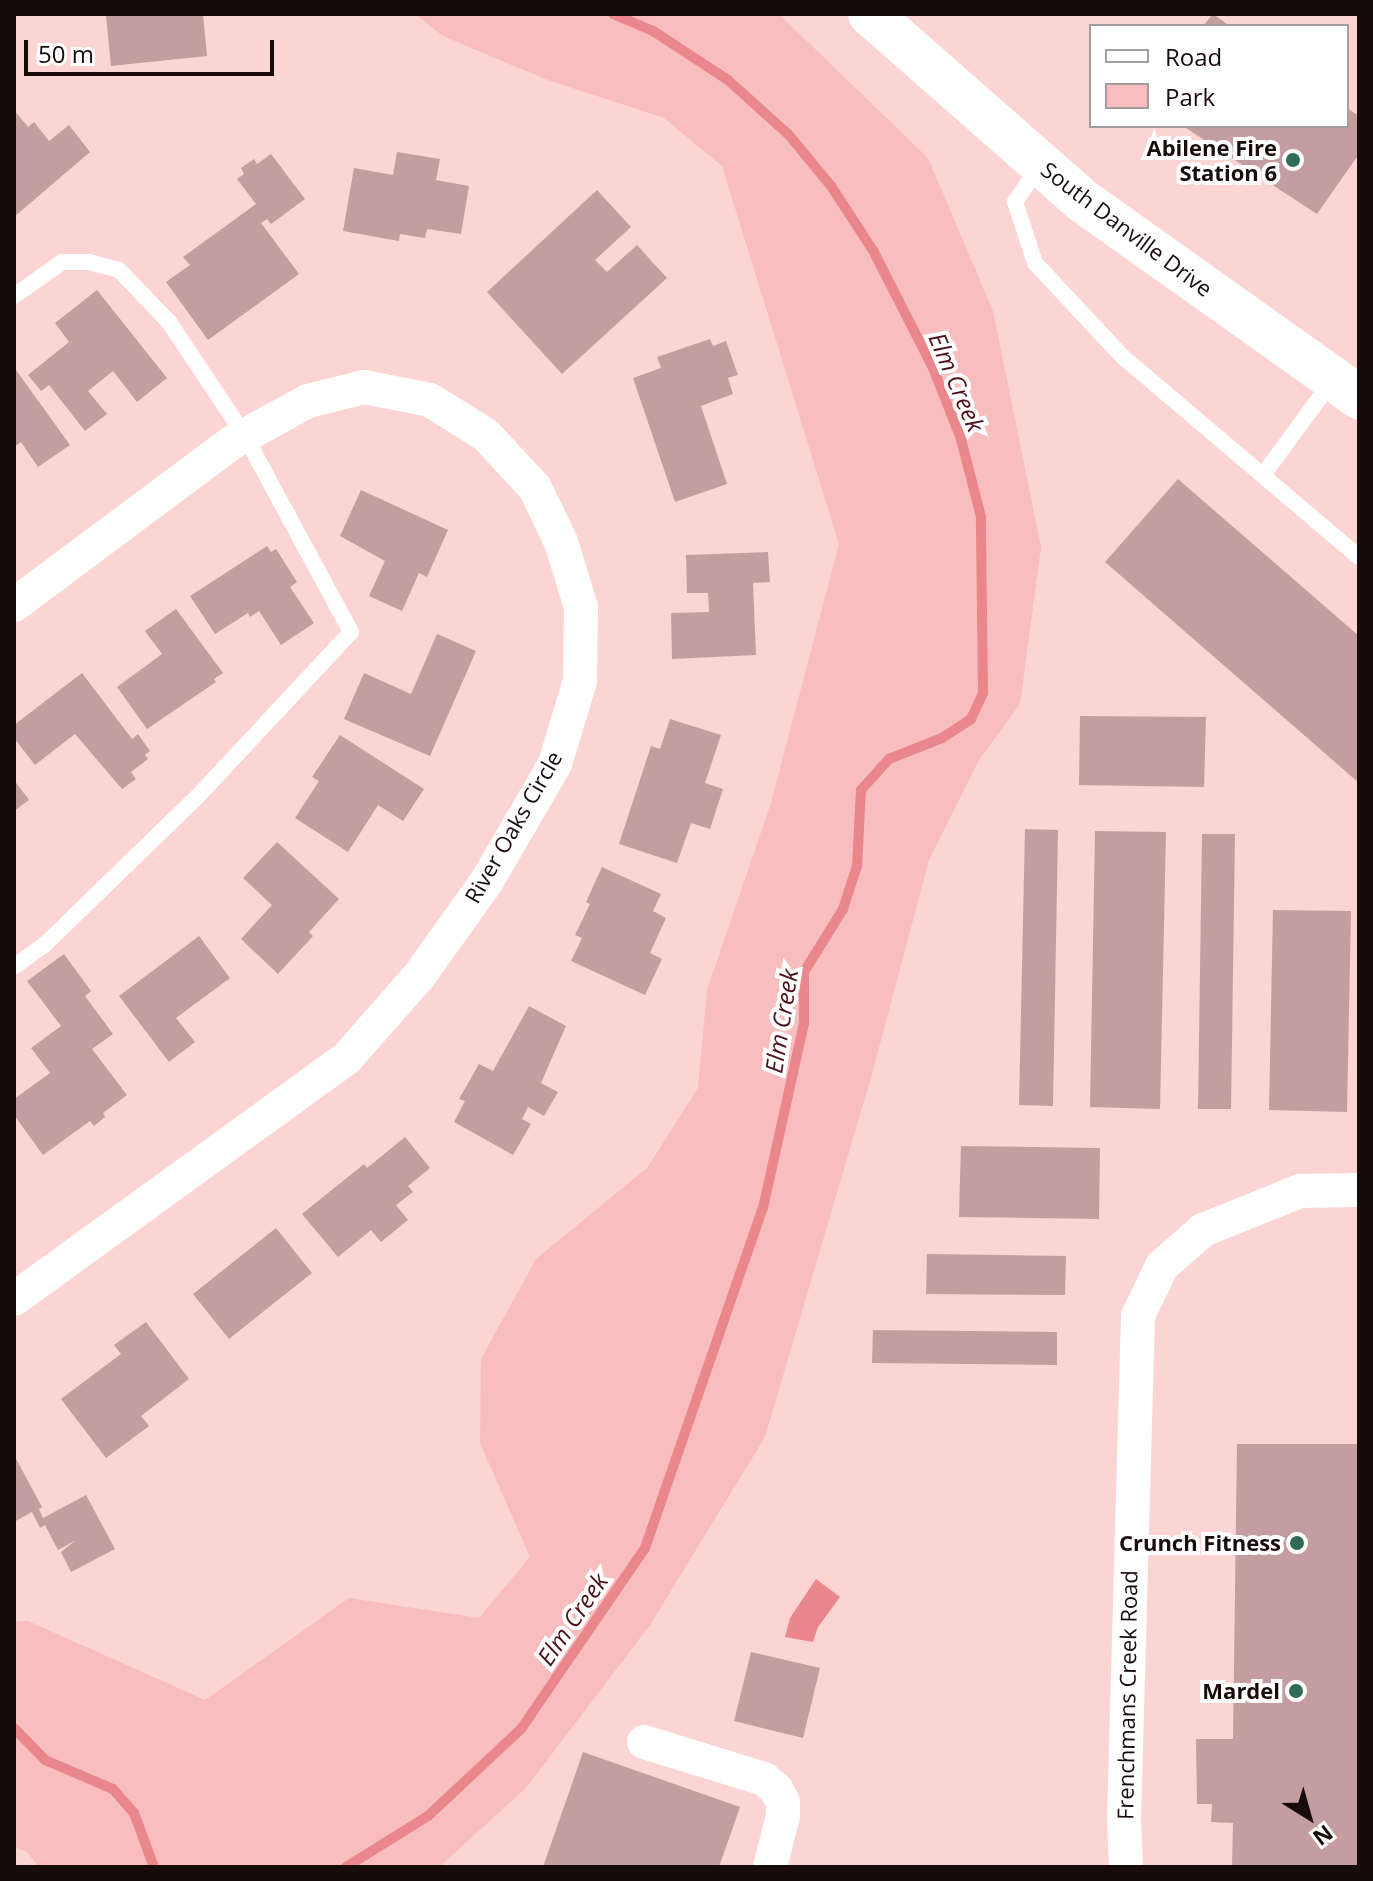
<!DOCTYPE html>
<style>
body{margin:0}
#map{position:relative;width:1373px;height:1881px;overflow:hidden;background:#fcd4d4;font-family:"Open Sans",sans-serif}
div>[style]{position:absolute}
.green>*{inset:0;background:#f8bdbe}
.water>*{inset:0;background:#ea878c}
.stream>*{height:10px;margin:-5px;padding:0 5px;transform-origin:5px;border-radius:5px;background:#ea878c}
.building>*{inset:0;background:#c49d9e}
.service>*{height:16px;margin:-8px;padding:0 8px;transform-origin:8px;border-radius:8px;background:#fff}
.minor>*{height:34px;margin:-17px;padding:0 17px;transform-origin:17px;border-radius:17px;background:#fff}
.secondary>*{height:44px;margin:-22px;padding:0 22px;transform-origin:22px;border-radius:22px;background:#fff}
.dots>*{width:22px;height:22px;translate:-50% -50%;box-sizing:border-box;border:4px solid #fff;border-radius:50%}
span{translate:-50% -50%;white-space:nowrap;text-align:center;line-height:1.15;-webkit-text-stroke:8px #fff;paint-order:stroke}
.poi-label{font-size:22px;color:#180b0b;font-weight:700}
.right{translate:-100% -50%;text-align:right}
.street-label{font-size:22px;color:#180b0b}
.water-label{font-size:24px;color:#4d1019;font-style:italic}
.frame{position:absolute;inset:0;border:16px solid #180b0b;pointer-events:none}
.legend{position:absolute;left:1089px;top:24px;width:260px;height:104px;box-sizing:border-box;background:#fff;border:2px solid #a39d9d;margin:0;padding:10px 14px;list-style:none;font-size:24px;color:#180b0b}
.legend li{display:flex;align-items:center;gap:16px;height:40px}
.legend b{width:40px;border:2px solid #a39d9d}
.north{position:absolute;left:1269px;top:1777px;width:80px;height:80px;-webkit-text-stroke:6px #fff;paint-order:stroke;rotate:143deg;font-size:22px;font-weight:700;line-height:32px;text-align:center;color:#180b0b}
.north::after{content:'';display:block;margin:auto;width:28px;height:36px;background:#180b0b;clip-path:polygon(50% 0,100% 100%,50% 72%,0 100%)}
.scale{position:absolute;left:24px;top:40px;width:250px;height:36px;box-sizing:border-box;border:4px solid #180b0b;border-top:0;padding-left:10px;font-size:24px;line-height:28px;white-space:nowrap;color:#180b0b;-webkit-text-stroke:6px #fff;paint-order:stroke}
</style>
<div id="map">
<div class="green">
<i style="clip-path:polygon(415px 14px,779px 14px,928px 158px,993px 311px,1041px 547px,1020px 704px,979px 760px,929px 860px,872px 1074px,765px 1437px,650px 1625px,526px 1788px,439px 1867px,39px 1867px,27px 1852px,14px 1847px,14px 1622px,28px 1621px,205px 1700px,349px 1598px,479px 1618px,530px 1557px,480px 1443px,481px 1359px,536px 1259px,647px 1168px,698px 1088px,707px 990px,771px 803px,839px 544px,722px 166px,664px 118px,545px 79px,443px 36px)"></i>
</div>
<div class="water">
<i style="clip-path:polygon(816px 1579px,840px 1597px,818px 1627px,813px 1642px,785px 1637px,790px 1618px)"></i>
</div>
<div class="stream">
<i style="left:14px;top:1728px;width:45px;rotate:45.9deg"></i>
<i style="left:45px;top:1760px;width:74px;rotate:23.1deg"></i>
<i style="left:113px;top:1789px;width:32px;rotate:49deg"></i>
<i style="left:134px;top:1813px;width:58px;rotate:69.7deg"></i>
<i style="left:346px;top:1867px;width:97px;rotate:-31.9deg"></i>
<i style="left:428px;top:1816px;width:127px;rotate:-43.1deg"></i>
<i style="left:521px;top:1729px;width:219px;rotate:-55.6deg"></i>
<i style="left:645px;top:1548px;width:360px;rotate:-70.9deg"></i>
<i style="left:763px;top:1208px;width:189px;rotate:-77.5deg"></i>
<i style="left:804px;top:1023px;width:51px;rotate:-90deg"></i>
<i style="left:804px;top:972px;width:74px;rotate:-58.2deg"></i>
<i style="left:843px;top:909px;width:45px;rotate:-72deg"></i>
<i style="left:857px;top:866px;width:76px;rotate:-87deg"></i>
<i style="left:861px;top:790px;width:42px;rotate:-47.9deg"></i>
<i style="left:889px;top:759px;width:57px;rotate:-21.6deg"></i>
<i style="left:942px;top:738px;width:35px;rotate:-33deg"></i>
<i style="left:971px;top:719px;width:29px;rotate:-65deg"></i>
<i style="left:983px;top:693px;width:176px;rotate:-90.7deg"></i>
<i style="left:981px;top:517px;width:81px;rotate:-104.4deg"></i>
<i style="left:961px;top:439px;width:76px;rotate:-111.5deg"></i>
<i style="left:933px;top:368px;width:130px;rotate:-117deg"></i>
<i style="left:874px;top:252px;width:79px;rotate:-123.1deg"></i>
<i style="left:831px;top:186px;width:66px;rotate:-129.5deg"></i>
<i style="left:789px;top:135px;width:82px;rotate:-138deg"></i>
<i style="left:728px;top:80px;width:90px;rotate:-146.8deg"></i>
<i style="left:653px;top:31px;width:43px;rotate:-157deg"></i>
</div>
<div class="building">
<i style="clip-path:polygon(203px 14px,207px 56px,111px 66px,106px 15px)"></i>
<i style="clip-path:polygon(1213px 14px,1230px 26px,1203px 26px)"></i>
<i style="clip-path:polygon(1347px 108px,1359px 116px,1359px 154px,1317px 214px,1183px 126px,1347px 126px)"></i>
<i style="clip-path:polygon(14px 110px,28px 127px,34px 122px,49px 141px,69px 125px,90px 152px,14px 217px)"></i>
<i style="clip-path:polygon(397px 152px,440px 159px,436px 180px,469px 186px,461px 234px,427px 229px,425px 238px,400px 234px,399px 241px,343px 231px,354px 168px,393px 175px)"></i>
<i style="clip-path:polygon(271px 154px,305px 199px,271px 224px,267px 219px,261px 223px,299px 274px,208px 340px,166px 282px,190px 265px,183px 257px,256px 204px,237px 179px,244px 174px,241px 168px,254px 159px,257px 164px)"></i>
<i style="clip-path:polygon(597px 190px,631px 227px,595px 260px,607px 272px,637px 245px,667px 278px,562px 374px,487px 292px)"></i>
<i style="clip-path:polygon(97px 290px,167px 378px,137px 402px,113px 371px,88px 391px,107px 414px,85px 431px,49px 385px,41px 391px,28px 375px,69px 342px,55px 323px)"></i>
<i style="clip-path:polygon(710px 339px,713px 346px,726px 341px,738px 375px,728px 378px,733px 394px,701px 406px,727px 484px,675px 502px,633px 378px,661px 368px,657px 357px)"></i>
<i style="clip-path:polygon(16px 370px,70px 445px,38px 467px,21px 442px,14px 447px)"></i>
<i style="clip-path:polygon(1178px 479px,1359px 636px,1359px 783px,1105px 562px)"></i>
<i style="clip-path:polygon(361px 490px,448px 530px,427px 577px,419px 573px,402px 611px,369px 596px,385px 561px,340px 536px)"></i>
<i style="clip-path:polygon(267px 546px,271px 552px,276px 549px,297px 582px,290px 587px,314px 623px,281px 645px,259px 611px,250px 617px,248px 613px,215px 634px,190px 596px)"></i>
<i style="clip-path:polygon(768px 552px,770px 582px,753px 583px,756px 655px,672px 659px,671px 613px,709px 612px,708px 593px,687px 593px,686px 555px)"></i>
<i style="clip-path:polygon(176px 609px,223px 673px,214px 679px,216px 682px,147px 729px,117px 687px,162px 654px,145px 631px)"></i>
<i style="clip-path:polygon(437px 634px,476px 651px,430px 756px,344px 719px,364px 673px,411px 694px)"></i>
<i style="clip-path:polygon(82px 673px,132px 739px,138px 734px,150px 751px,145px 755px,148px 759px,131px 772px,136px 779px,122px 789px,75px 734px,35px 765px,14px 738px,14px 725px)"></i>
<i style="clip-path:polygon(1080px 716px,1206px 717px,1204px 787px,1079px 785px)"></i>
<i style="clip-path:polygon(670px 719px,721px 735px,705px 783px,723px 789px,710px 829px,691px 823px,677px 863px,619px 844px,651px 746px,660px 749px)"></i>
<i style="clip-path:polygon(340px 735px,424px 789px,403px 821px,378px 805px,348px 852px,295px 818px,319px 781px,312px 777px)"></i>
<i style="clip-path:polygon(14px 780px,29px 800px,14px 811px)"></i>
<i style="clip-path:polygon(1025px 829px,1058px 830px,1053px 1106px,1019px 1105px)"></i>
<i style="clip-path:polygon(1095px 831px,1166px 832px,1160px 1109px,1090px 1107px)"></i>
<i style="clip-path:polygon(1202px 834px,1235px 834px,1231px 1109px,1198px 1109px)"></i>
<i style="clip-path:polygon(277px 842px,339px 899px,309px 932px,313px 936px,278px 974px,241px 939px,272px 905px,243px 878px)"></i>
<i style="clip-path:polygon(602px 867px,661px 894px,653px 911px,666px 918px,650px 953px,662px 959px,645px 995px,571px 961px,582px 938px,575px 935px,590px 904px,586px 902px)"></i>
<i style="clip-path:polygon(1273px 910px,1351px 911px,1347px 1112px,1269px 1110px)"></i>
<i style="clip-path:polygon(199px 936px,230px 978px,176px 1018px,195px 1042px,169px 1062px,119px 996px)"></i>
<i style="clip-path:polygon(64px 954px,91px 991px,85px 996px,113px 1034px,92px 1049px,127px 1095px,103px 1113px,105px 1117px,94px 1126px,90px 1121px,43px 1155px,14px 1115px,14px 1099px,50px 1073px,31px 1048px,61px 1026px,27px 981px)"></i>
<i style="clip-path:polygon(529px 1006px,566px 1026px,541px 1083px,558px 1092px,544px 1116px,528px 1107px,522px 1119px,531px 1124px,513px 1155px,454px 1122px,465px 1101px,459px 1099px,479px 1064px,493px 1071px)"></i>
<i style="clip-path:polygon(405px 1137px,430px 1168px,408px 1186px,413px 1192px,396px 1205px,408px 1220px,381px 1242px,371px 1230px,338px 1257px,302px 1214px,364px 1164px,367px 1168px)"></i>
<i style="clip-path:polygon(961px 1146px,1100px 1148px,1099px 1219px,959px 1217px)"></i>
<i style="clip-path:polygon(276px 1228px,312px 1273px,229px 1339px,193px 1294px)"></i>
<i style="clip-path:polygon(927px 1254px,1066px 1256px,1065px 1295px,926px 1294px)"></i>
<i style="clip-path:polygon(146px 1322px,189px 1379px,141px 1416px,149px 1426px,106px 1458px,61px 1399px,121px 1354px,114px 1345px)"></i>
<i style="clip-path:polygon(873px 1330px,1057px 1332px,1057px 1365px,872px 1363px)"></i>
<i style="clip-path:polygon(1237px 1444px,1359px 1444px,1359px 1867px,1232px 1867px,1233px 1823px,1211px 1822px,1212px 1804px,1197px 1804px,1196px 1739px,1233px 1739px)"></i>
<i style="clip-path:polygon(14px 1455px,42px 1507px,39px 1509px,43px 1518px,86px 1495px,115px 1549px,71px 1572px,61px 1552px,76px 1540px,58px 1550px,45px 1525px,40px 1528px,32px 1512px,14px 1522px)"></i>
<i style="clip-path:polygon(751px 1652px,820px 1668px,803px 1738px,734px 1721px)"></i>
<i style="clip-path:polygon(583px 1752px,740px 1807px,719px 1867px,543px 1867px)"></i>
</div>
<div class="service">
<i style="left:1040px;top:165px;width:45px;rotate:124deg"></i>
<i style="left:1015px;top:202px;width:64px;rotate:71.8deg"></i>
<i style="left:1035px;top:263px;width:129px;rotate:46.9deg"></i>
<i style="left:1123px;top:357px;width:309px;rotate:40.3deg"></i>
<i style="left:14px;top:296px;width:59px;rotate:-35.3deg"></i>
<i style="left:62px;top:262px;width:27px"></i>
<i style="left:89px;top:262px;width:31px;rotate:15deg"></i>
<i style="left:119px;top:270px;width:72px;rotate:46.1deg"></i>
<i style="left:169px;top:322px;width:137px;rotate:56.3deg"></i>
<i style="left:245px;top:436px;width:223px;rotate:61.6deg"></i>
<i style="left:351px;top:632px;width:220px;rotate:133deg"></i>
<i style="left:201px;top:793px;width:219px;rotate:135.9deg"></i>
<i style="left:44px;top:945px;width:37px;rotate:144deg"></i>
<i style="left:1263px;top:475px;width:117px;rotate:-53.7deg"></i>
</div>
<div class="minor">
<i style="left:14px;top:605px;width:273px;rotate:-36.7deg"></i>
<i style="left:233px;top:442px;width:85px;rotate:-28.7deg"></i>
<i style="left:308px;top:401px;width:58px;rotate:-14deg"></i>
<i style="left:364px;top:387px;width:67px;rotate:11.1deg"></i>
<i style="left:430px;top:400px;width:66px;rotate:32deg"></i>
<i style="left:486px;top:435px;width:72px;rotate:47.2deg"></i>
<i style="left:535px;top:488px;width:60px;rotate:64.3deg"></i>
<i style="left:561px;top:542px;width:68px;rotate:72.9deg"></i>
<i style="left:581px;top:607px;width:74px;rotate:90.8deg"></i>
<i style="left:580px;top:681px;width:87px;rotate:106.8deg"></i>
<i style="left:555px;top:764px;width:135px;rotate:120.2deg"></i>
<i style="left:487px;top:881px;width:117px;rotate:125.6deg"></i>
<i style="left:419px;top:976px;width:109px;rotate:131.3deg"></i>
<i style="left:347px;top:1058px;width:411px;rotate:144.1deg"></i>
<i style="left:644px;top:1742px;width:126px;rotate:17.1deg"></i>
<i style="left:764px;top:1779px;width:16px;rotate:40deg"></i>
<i style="left:776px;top:1789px;width:15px;rotate:62deg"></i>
<i style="left:783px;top:1802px;width:14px;rotate:90deg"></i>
<i style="left:783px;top:1816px;width:53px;rotate:104.3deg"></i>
<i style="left:1126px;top:1867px;width:47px;rotate:-92.4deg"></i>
<i style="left:1124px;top:1820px;width:504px;rotate:-88.41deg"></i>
<i style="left:1138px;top:1316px;width:55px;rotate:-64.4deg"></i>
<i style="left:1162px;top:1266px;width:55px;rotate:-41.3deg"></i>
<i style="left:1203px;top:1230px;width:105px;rotate:-21.9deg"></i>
<i style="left:1300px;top:1191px;width:59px;rotate:-1deg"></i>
</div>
<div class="secondary">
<i style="left:870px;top:14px;width:283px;rotate:41.3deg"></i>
<i style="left:1083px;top:201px;width:339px;rotate:35.4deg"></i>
</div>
<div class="dots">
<i style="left:1293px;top:160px;background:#2f6b56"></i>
<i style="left:1297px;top:1543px;background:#2f6b56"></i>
<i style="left:1296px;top:1691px;background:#2f6b56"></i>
</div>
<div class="poi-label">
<span class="right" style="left:1277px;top:160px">Abilene Fire<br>Station 6</span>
<span class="right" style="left:1281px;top:1543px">Crunch Fitness</span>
<span class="right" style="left:1280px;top:1691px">Mardel</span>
</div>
<div class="street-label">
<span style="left:1127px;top:229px;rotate:37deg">South Danville Drive</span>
<span style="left:513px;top:827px;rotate:-60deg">River Oaks Circle</span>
<span style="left:1127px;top:1695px;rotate:-89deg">Frenchmans Creek Road</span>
</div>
<div class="water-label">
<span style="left:957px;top:382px;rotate:67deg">Elm Creek</span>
<span style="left:781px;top:1021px;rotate:-81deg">Elm Creek</span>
<span style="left:572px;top:1619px;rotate:-56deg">Elm Creek</span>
</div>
<div class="frame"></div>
<ul class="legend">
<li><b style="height:10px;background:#fff"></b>Road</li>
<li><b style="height:22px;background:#f8bdbe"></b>Park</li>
</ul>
<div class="north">N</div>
<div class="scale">50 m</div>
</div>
